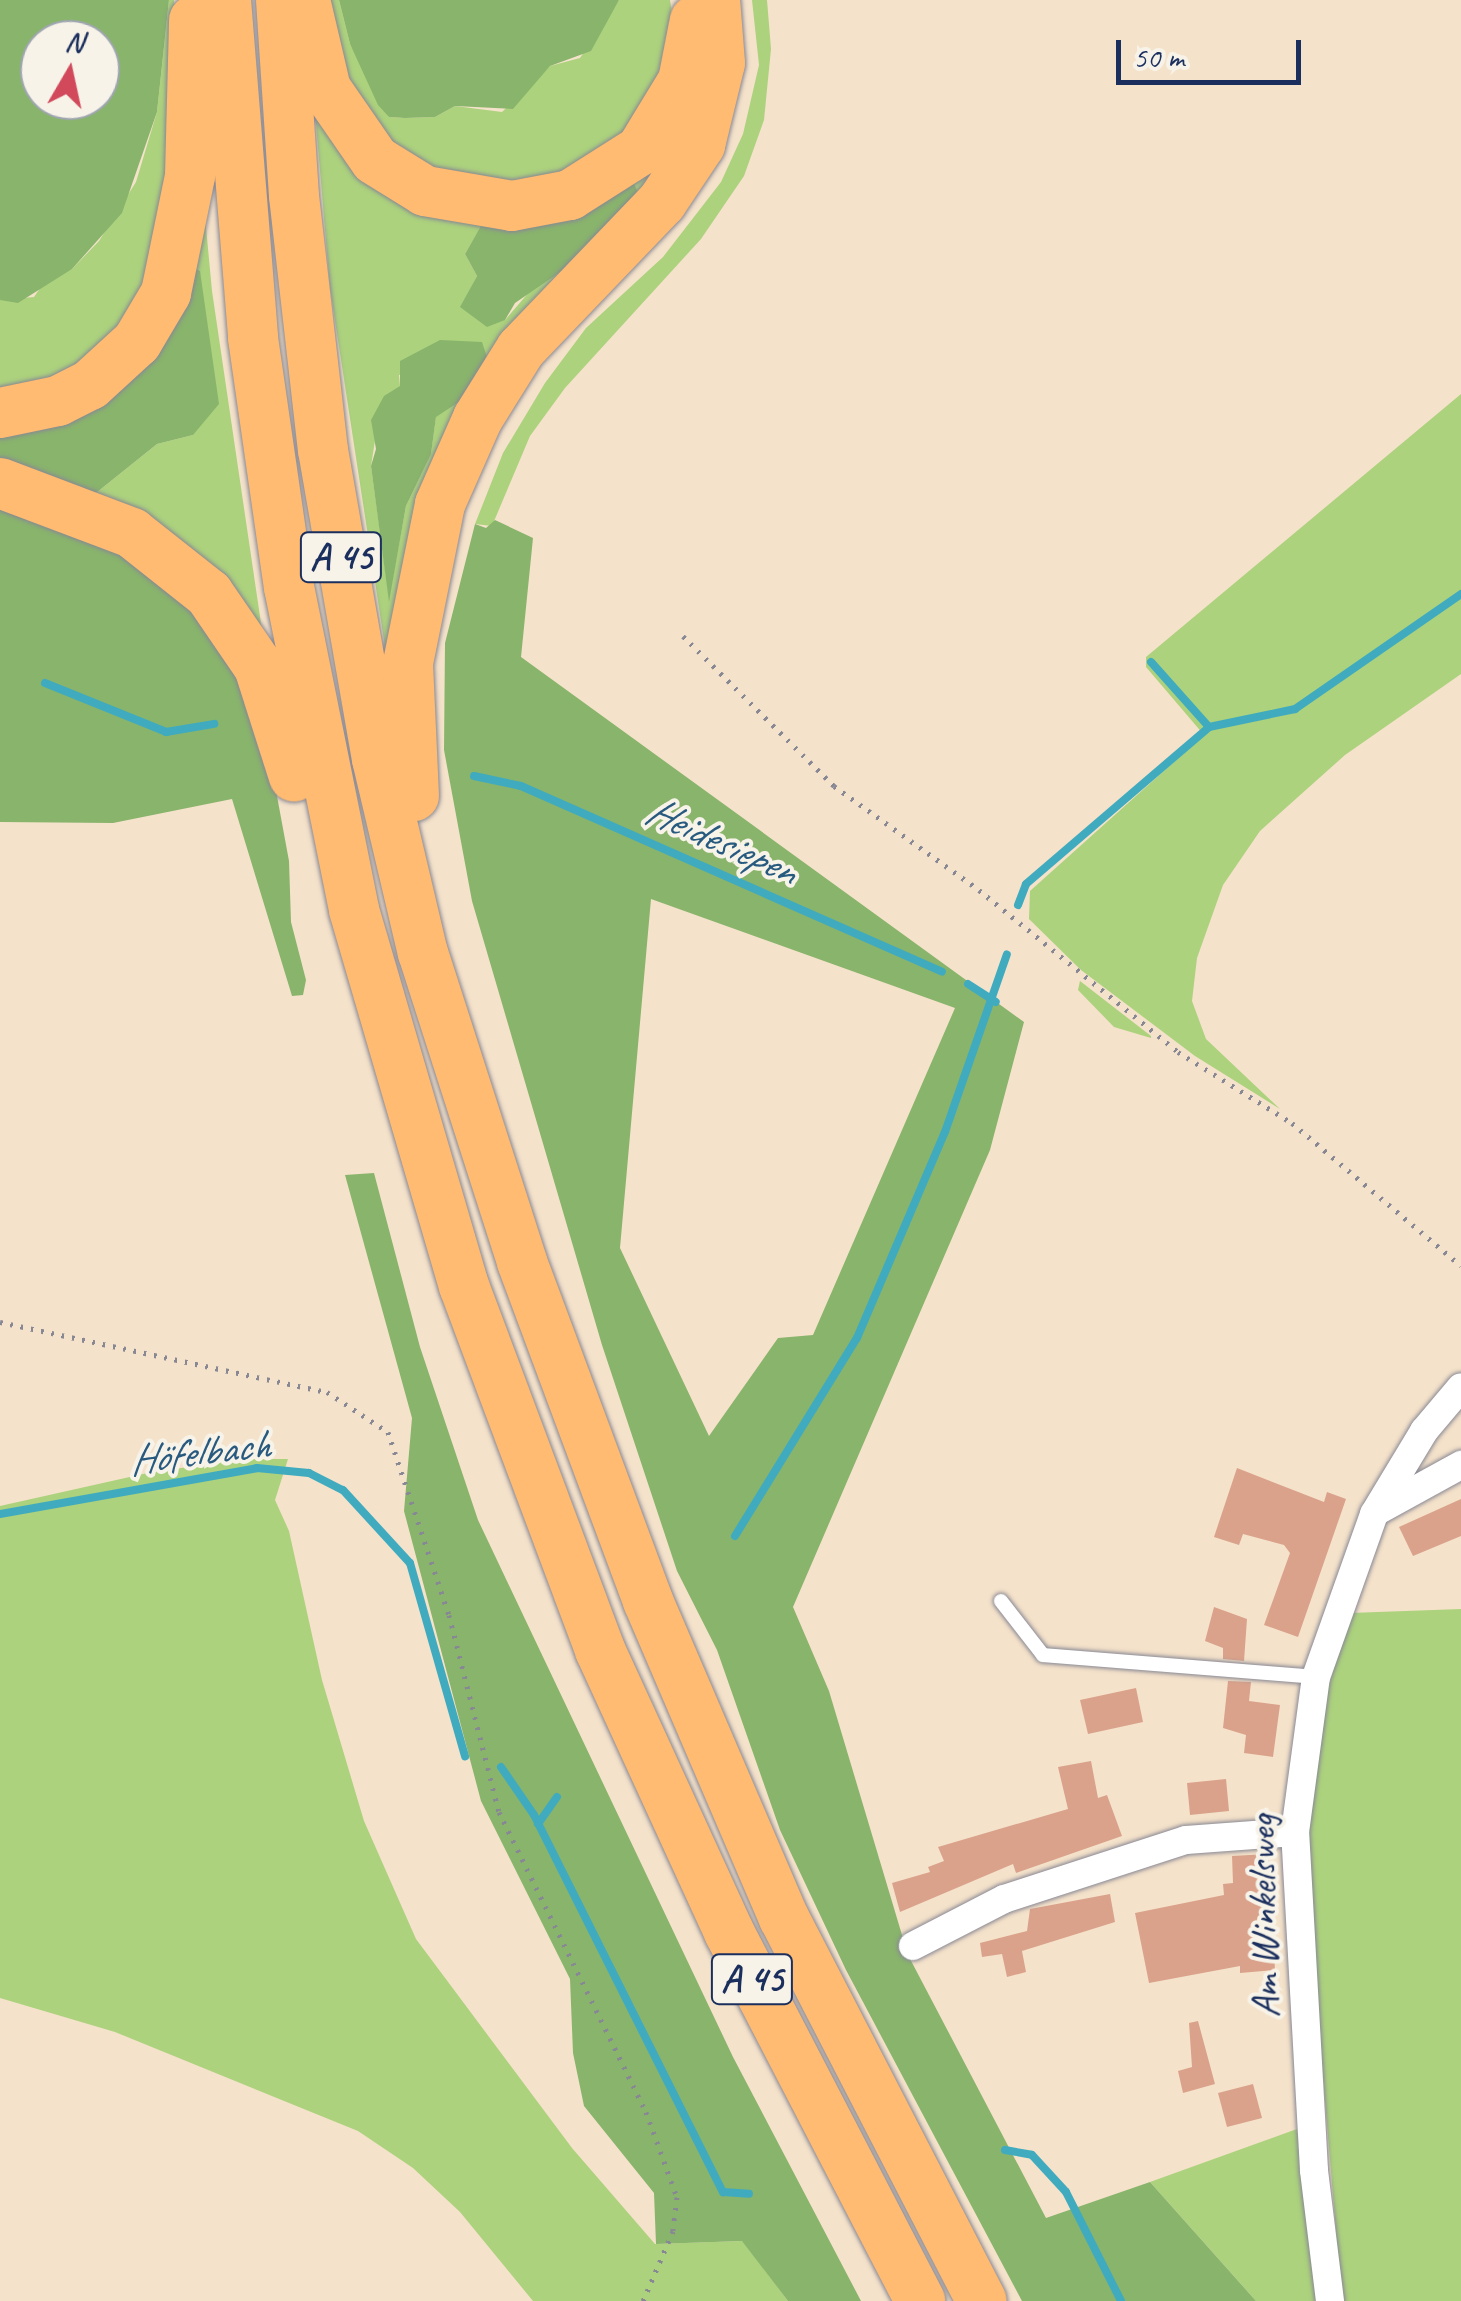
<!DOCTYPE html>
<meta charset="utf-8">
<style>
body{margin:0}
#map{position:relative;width:1461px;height:2301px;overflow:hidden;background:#f5e2ca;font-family:Caveat,sans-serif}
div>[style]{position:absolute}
.green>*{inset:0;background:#acd27d}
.forest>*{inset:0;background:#89b46c}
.stream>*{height:8px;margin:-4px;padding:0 4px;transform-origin:4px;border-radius:4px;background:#40abbf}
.building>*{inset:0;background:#daa28b}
.path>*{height:5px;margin-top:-2.5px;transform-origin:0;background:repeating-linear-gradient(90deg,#888894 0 2.5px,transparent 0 10.5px)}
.roads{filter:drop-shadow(0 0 2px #888894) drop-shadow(0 0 2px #888894)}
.lane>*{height:14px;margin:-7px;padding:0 7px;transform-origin:7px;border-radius:7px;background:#fff}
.street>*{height:28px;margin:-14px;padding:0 14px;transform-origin:14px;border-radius:14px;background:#fff}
.highway>*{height:50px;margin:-25px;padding:0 25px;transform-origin:25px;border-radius:25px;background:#ffbb71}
span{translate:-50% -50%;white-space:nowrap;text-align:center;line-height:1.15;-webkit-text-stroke:8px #f7f3e8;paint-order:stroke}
.shield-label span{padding:2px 8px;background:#f7f3e8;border:2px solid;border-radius:8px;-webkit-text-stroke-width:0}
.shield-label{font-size:38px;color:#1b2f5e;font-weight:700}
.street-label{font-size:40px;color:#1b2f5e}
.water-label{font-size:42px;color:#285a80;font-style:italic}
.north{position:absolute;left:20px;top:20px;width:100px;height:100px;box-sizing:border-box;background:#f7f3e8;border:2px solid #9fa5b1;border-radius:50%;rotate:9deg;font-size:28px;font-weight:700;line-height:40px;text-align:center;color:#1b2f5e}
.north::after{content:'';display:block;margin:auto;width:35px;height:45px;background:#d1495b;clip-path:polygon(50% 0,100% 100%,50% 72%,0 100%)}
.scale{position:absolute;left:1116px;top:40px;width:185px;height:45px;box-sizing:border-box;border:5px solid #1b2f5e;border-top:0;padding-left:12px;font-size:30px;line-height:35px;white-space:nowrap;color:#1b2f5e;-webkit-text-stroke:8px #f7f3e8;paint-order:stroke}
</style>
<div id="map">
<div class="green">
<i style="clip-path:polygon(169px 0,174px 0,176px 36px,173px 169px,135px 310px,61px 379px,0 394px,0 300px,34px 297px,45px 281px,72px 269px,99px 241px,136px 182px,157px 112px)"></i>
<i style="clip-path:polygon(evenodd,326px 0,339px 0,350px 44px,389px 117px,405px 118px,435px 117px,455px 106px,502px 112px,550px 66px,580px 58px,619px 0,670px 0,673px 18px,677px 161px,522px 332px,393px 699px,330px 288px,313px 88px,326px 0,481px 227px,530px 291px,505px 320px,461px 307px,477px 276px,465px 254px,481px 227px,326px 0,485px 369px,468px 396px,436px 416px,431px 453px,406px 506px,389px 598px,371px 466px,376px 434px,400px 386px,399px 375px,485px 369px)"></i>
<i style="clip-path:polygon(752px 0,767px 0,771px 49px,764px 120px,744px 176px,701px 239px,565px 388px,530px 436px,492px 526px,475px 524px,503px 453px,545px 383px,586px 328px,663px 257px,721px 182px,743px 134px,759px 65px)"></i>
<i style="clip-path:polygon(201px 174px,212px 291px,266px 657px,86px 501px,157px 444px,193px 435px,185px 264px)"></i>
<i style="clip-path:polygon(1461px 394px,1461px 674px,1345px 755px,1260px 831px,1223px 885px,1197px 958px,1192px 1001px,1206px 1039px,1280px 1109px,1195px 1056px,1081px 970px,1029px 919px,1030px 891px,1204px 735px,1146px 667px,1146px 657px)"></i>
<i style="clip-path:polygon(1080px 981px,1151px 1036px,1151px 1038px,1114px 1027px,1078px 990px)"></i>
<i style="clip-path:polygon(248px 1459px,288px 1459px,275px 1500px,289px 1531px,322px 1680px,364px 1821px,416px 1939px,572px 2148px,655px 2244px,743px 2241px,788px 2301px,533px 2301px,460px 2212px,413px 2168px,358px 2131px,115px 2032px,0 1998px,0 1506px,152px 1472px)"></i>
<i style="clip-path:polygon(1461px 1609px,1461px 2301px,1342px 2301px,1304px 1853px,1325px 1699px,1350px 1613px)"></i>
<i style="clip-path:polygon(1297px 2129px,1320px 2301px,1256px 2301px,1150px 2182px)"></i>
</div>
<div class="forest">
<i style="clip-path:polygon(evenodd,0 0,169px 0,157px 112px,122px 213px,72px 269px,18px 303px,0 300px,0 0,40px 40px,100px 40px,100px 100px,40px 100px,40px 40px)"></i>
<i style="clip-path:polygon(339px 0,619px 0,591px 51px,550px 66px,513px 109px,455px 106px,435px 117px,405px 118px,389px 117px,378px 105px,350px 44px)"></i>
<i style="clip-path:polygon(633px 182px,638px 192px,563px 270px,515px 303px,505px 320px,487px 327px,460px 307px,477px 276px,465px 254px,481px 226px,484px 205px)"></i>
<i style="clip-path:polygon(185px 264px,200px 271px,219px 404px,193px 435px,157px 444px,86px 501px,0 473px,0 422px,26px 420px)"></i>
<i style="clip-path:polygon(440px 340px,482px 342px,489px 363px,468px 396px,436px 417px,431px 454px,406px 506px,389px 602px,371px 466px,376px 449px,371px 420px,384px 396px,400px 386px,400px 361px)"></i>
<i style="clip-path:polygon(0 501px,130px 551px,220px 634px,272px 769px,289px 861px,291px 922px,306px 980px,303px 995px,292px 996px,232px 799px,113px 823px,0 822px)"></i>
<i style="clip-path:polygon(evenodd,495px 520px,533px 538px,521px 657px,1024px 1022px,990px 1150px,793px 1607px,829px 1691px,908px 1955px,1046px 2218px,1150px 2182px,1256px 2301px,1022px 2301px,846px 1970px,780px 1830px,717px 1650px,677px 1571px,602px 1345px,472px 901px,444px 750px,445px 643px,475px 524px,486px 528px,495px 520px,651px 899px,955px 1008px,813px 1335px,778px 1338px,709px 1436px,620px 1248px,651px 899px)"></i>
<i style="clip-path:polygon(374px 1173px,420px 1347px,478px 1520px,733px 2057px,861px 2301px,788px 2301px,742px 2241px,656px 2244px,654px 2193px,584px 2106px,573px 2053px,570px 1979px,481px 1801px,404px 1511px,412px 1418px,345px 1175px)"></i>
</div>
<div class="stream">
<i style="left:1151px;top:662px;width:87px;rotate:48.3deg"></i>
<i style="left:45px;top:683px;width:131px;rotate:22deg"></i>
<i style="left:166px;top:732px;width:49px;rotate:-9.5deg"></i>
<i style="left:474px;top:776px;width:48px;rotate:12deg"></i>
<i style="left:521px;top:786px;width:460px;rotate:23.8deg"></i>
<i style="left:1018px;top:905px;width:22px;rotate:-69deg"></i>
<i style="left:1026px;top:884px;width:241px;rotate:-40.6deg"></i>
<i style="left:1209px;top:727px;width:88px;rotate:-11.8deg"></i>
<i style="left:1295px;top:709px;width:202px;rotate:-34.7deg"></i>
<i style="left:968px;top:984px;width:33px;rotate:33deg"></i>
<i style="left:0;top:1514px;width:261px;rotate:-10.1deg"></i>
<i style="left:257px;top:1468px;width:52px;rotate:5.5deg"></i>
<i style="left:309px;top:1473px;width:38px;rotate:27deg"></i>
<i style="left:343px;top:1490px;width:99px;rotate:47.5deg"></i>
<i style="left:410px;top:1563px;width:201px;rotate:74.1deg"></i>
<i style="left:735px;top:1536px;width:233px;rotate:-58.4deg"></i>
<i style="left:857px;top:1338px;width:224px;rotate:-66.9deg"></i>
<i style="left:945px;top:1132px;width:188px;rotate:-70.8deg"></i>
<i style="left:501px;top:1767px;width:58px;rotate:55.5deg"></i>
<i style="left:534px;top:1815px;width:422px;rotate:63.4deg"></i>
<i style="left:723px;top:2192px;width:26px;rotate:4deg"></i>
<i style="left:538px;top:1824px;width:33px;rotate:-55deg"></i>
<i style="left:1005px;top:2150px;width:27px;rotate:10deg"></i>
<i style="left:1032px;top:2155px;width:50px;rotate:47.4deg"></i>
<i style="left:1066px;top:2192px;width:122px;rotate:63.2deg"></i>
</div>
<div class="building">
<i style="clip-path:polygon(1237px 1468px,1324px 1502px,1327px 1492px,1346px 1499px,1298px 1637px,1264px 1625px,1290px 1553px,1284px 1545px,1243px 1534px,1239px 1545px,1214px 1537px)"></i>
<i style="clip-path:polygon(1461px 1499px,1461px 1536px,1413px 1556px,1399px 1527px)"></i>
<i style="clip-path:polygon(1214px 1607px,1247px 1619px,1244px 1661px,1223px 1659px,1223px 1648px,1205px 1641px)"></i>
<i style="clip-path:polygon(1228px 1681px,1251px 1682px,1249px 1701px,1280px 1705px,1273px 1757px,1244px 1753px,1246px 1735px,1223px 1728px)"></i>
<i style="clip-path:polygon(1136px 1688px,1143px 1722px,1088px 1734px,1080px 1700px)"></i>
<i style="clip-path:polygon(1091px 1761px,1098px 1798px,1107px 1795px,1122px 1836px,1016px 1873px,1013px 1864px,900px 1912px,892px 1883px,930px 1872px,928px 1867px,944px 1861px,938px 1847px,1068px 1809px,1058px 1767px)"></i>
<i style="clip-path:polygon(1226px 1779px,1229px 1811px,1190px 1815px,1187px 1783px)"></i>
<i style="clip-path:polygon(1268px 1854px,1275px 1970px,1240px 1973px,1240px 1966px,1149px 1983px,1135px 1913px,1224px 1895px,1223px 1884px,1233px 1883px,1232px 1856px)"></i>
<i style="clip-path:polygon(1110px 1894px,1115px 1922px,1022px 1951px,1026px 1972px,1007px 1977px,1002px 1954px,982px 1957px,980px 1943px,1027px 1931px,1030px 1909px)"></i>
<i style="clip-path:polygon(1198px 2021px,1215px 2084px,1183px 2093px,1178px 2071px,1192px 2067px,1189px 2023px)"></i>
<i style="clip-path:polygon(1253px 2084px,1262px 2118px,1227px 2127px,1218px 2093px)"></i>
</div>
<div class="path">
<i style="left:683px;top:636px;width:213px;rotate:44.8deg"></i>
<i style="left:834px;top:786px;width:178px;rotate:35.6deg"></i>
<i style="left:979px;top:890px;width:257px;rotate:39.1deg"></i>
<i style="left:1178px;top:1052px;width:134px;rotate:31.9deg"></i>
<i style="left:1292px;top:1123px;width:221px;rotate:40.2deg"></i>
<i style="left:0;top:1322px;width:334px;rotate:12.1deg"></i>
<i style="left:327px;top:1392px;width:73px;rotate:33.3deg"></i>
<i style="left:388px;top:1432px;width:193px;rotate:71.6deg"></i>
<i style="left:449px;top:1615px;width:203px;rotate:75.8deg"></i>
<i style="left:499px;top:1812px;width:334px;rotate:63.9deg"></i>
<i style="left:646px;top:2112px;width:90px;rotate:70deg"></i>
<i style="left:677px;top:2197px;width:34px;rotate:97deg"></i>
<i style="left:673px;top:2231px;width:76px;rotate:113.2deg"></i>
</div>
<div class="roads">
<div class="lane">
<i style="left:1001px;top:1601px;width:68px;rotate:52.1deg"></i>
<i style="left:1043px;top:1655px;width:274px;rotate:4.6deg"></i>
</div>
<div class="street">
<i style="left:1379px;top:1510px;width:94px;rotate:-28.8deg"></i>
<i style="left:913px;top:1946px;width:102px;rotate:-27.3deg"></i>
<i style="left:1004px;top:1899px;width:191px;rotate:-18deg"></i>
<i style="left:1186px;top:1840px;width:109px;rotate:-4.2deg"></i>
<i style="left:1330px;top:2301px;width:132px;rotate:-97deg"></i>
<i style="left:1314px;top:2170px;width:339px;rotate:-93.2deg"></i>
<i style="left:1295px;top:1832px;width:156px;rotate:-82.3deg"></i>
<i style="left:1316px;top:1677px;width:173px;rotate:-70.4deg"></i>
<i style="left:1374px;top:1514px;width:97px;rotate:-58.9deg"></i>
<i style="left:1424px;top:1431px;width:57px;rotate:-49.9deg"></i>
</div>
<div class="highway">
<i style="left:226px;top:0;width:339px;rotate:85.4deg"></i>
<i style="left:253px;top:338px;width:252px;rotate:81.8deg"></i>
<i style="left:289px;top:587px;width:329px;rotate:78.6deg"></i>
<i style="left:354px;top:910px;width:392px;rotate:73.7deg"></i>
<i style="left:464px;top:1286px;width:389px;rotate:69.5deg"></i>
<i style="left:600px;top:1650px;width:310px;rotate:65.4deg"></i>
<i style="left:729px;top:1932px;width:416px;rotate:62.6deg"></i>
<i style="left:281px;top:0;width:196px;rotate:86.2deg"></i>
<i style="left:294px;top:196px;width:256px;rotate:83.5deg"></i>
<i style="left:323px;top:450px;width:314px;rotate:80.1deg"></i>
<i style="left:377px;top:759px;width:199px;rotate:76.7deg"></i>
<i style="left:423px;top:953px;width:324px;rotate:72.2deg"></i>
<i style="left:522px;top:1262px;width:362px;rotate:69.6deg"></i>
<i style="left:648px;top:1601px;width:345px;rotate:66.8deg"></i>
<i style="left:784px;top:1918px;width:431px;rotate:62.7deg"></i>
<i style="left:306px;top:4px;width:87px;rotate:76.8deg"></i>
<i style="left:326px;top:89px;width:86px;rotate:55.4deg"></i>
<i style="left:375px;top:160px;width:59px;rotate:31.8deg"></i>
<i style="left:425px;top:191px;width:88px;rotate:9.8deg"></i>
<i style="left:512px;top:206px;width:59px;rotate:-10.7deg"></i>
<i style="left:570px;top:195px;width:84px;rotate:-32.4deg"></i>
<i style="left:641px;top:150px;width:81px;rotate:-58.7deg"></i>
<i style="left:683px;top:81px;width:62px;rotate:-78.9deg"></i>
<i style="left:0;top:413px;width:59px;rotate:-11.7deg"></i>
<i style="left:58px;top:401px;width:36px;rotate:-27deg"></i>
<i style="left:90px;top:385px;width:64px;rotate:-42.5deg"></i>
<i style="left:137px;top:342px;width:57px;rotate:-59.4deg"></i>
<i style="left:166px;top:293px;width:119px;rotate:-78.4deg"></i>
<i style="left:190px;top:176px;width:156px;rotate:-88.5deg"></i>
<i style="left:0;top:483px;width:141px;rotate:20.7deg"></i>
<i style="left:132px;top:533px;width:98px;rotate:38.4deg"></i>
<i style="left:209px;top:594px;width:88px;rotate:55.6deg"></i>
<i style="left:259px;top:667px;width:115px;rotate:72.3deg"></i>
<i style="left:414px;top:796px;width:133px;rotate:-92.6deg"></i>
<i style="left:408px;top:663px;width:162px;rotate:-78.6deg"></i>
<i style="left:440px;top:504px;width:94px;rotate:-66.2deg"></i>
<i style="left:478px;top:418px;width:81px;rotate:-58.1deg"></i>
<i style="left:521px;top:349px;width:204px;rotate:-46.2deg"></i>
<i style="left:662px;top:202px;width:69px;rotate:-56.3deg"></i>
<i style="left:700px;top:145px;width:84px;rotate:-76.3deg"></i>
<i style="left:720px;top:63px;width:63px;rotate:-94.5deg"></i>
</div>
</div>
<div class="shield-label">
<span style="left:341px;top:557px">A 45</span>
<span style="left:752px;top:1979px">A 45</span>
</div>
<div class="street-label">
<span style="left:1263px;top:1916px;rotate:-91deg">Am Winkelsweg</span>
</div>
<div class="water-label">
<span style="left:721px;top:841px;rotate:24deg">Heidesiepen</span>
<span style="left:199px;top:1453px;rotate:-7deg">Höfelbach</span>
</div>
<div class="north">N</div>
<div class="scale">50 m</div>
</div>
